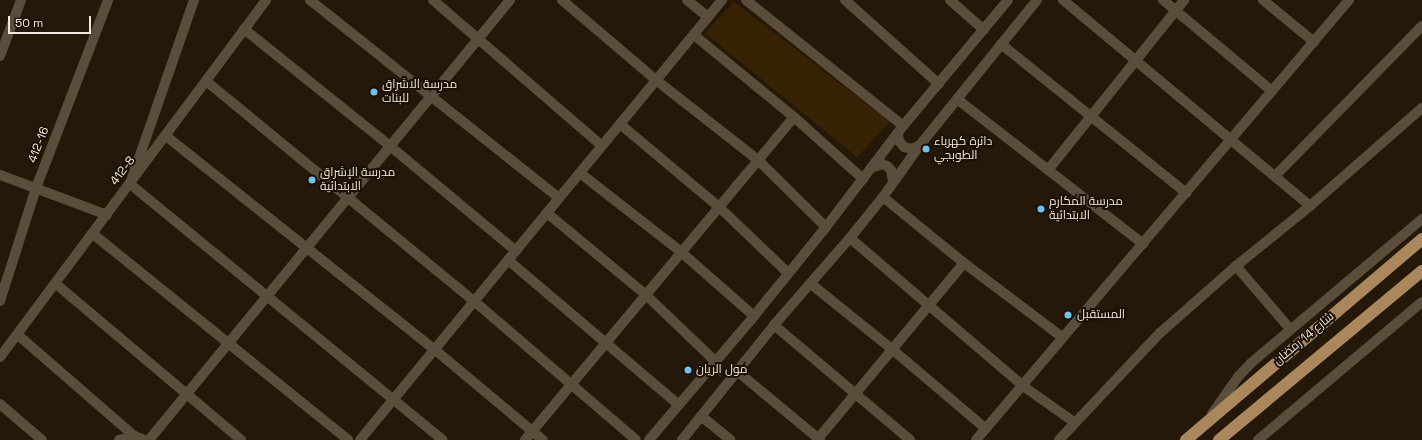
<!DOCTYPE html>
<meta charset="utf-8">
<style>
body{margin:0}
#map{position:relative;width:1422px;height:440px;overflow:hidden;background:#241909;font-family:"Space Grotesk",Cairo,sans-serif}
div>[style]{position:absolute}
.green>*{inset:0;background:#372203}
.street>*{height:10px;margin:-5px;padding:0 5px;transform-origin:5px;border-radius:5px;background:#5b4d3c}
.primary>*{height:12px;margin:-6px;padding:0 6px;transform-origin:6px;border-radius:6px;background:#aa885b}
.dots>*{width:11px;height:11px;translate:-50% -50%;box-sizing:border-box;border:2px solid #1b1002;border-radius:50%}
span{translate:-50% -50%;white-space:nowrap;text-align:center;line-height:1.15;-webkit-text-stroke:4px #1b1002;paint-order:stroke}
.poi-label{font-size:12px;color:#f0e8dd}
.left{translate:0 -50%;text-align:left}
.street-label{font-size:12px;color:#f0e8dd}
.scale{position:absolute;left:8px;top:16px;width:83px;height:18px;box-sizing:border-box;border:2px solid #f0e8dd;border-top:0;padding-left:5px;font-size:12px;line-height:14px;white-space:nowrap;color:#f0e8dd;-webkit-text-stroke:3px #1b1002;paint-order:stroke}
</style>
<div id="map">
<div class="green">
<i style="clip-path:polygon(734px 2px,890px 122px,857px 157px,705px 33px)"></i>
</div>
<div class="street">
<i style="left:194px;top:0;width:195px;rotate:109.2deg"></i>
<i style="left:130px;top:184px;width:404px;rotate:39.3deg"></i>
<i style="left:310px;top:0;width:318px;rotate:38.5deg"></i>
<i style="left:433px;top:0;width:223px;rotate:40.8deg"></i>
<i style="left:562px;top:0;width:123px;rotate:40.4deg"></i>
<i style="left:656px;top:80px;width:130px;rotate:38.1deg"></i>
<i style="left:758px;top:160px;width:95px;rotate:44.6deg"></i>
<i style="left:687px;top:0;width:27px;rotate:39deg"></i>
<i style="left:746px;top:0;width:201px;rotate:38.7deg"></i>
<i style="left:845px;top:0;width:126px;rotate:41.8deg"></i>
<i style="left:950px;top:0;width:45px;rotate:41.4deg"></i>
<i style="left:1063px;top:0;width:322px;rotate:39.8deg"></i>
<i style="left:1163px;top:0;width:142px;rotate:39.9deg"></i>
<i style="left:1263px;top:0;width:66px;rotate:39.5deg"></i>
<i style="left:244px;top:29px;width:187px;rotate:38.7deg"></i>
<i style="left:390px;top:146px;width:164px;rotate:39.8deg"></i>
<i style="left:694px;top:35px;width:129px;rotate:39.4deg"></i>
<i style="left:794px;top:117px;width:93px;rotate:41.9deg"></i>
<i style="left:1001px;top:44px;width:238px;rotate:38.8deg"></i>
<i style="left:0;top:56px;width:60px;rotate:-69.4deg"></i>
<i style="left:206px;top:81px;width:347px;rotate:39.4deg"></i>
<i style="left:474px;top:301px;width:213px;rotate:40.6deg"></i>
<i style="left:957px;top:99px;width:236px;rotate:37.9deg"></i>
<i style="left:620px;top:124px;width:129px;rotate:40deg"></i>
<i style="left:719px;top:207px;width:95px;rotate:43.7deg"></i>
<i style="left:898px;top:133px;width:8px;rotate:83deg"></i>
<i style="left:899px;top:141px;width:8px;rotate:50deg"></i>
<i style="left:904px;top:147px;width:8px;rotate:14deg"></i>
<i style="left:912px;top:149px;width:9px;rotate:-27deg"></i>
<i style="left:166px;top:136px;width:342px;rotate:38.5deg"></i>
<i style="left:434px;top:349px;width:142px;rotate:39.9deg"></i>
<i style="left:871px;top:168px;width:12px;rotate:-20deg"></i>
<i style="left:882px;top:164px;width:5px;rotate:22deg"></i>
<i style="left:887px;top:166px;width:6px;rotate:45deg"></i>
<i style="left:891px;top:170px;width:11px;rotate:80deg"></i>
<i style="left:1048px;top:170px;width:218px;rotate:-51.3deg"></i>
<i style="left:580px;top:173px;width:128px;rotate:38deg"></i>
<i style="left:681px;top:252px;width:97px;rotate:41.2deg"></i>
<i style="left:0;top:175px;width:114px;rotate:20.5deg"></i>
<i style="left:1275px;top:176px;width:210px;rotate:-45.6deg"></i>
<i style="left:883px;top:197px;width:104px;rotate:39.2deg"></i>
<i style="left:964px;top:263px;width:124px;rotate:37.1deg"></i>
<i style="left:547px;top:213px;width:129px;rotate:39.6deg"></i>
<i style="left:646px;top:295px;width:97px;rotate:43.7deg"></i>
<i style="left:93px;top:234px;width:328px;rotate:38.9deg"></i>
<i style="left:850px;top:238px;width:228px;rotate:40.5deg"></i>
<i style="left:1023px;top:386px;width:62px;rotate:35.2deg"></i>
<i style="left:508px;top:260px;width:224px;rotate:40.3deg"></i>
<i style="left:1236px;top:266px;width:84px;rotate:49.3deg"></i>
<i style="left:56px;top:284px;width:242px;rotate:40.1deg"></i>
<i style="left:811px;top:284px;width:105px;rotate:38.8deg"></i>
<i style="left:893px;top:350px;width:121px;rotate:40.3deg"></i>
<i style="left:0;top:301px;width:119px;rotate:-72.3deg"></i>
<i style="left:36px;top:188px;width:201px;rotate:-69deg"></i>
<i style="left:774px;top:325px;width:178px;rotate:40.2deg"></i>
<i style="left:18px;top:335px;width:154px;rotate:41deg"></i>
<i style="left:0;top:357px;width:445px;rotate:-53.3deg"></i>
<i style="left:737px;top:371px;width:108px;rotate:39.7deg"></i>
<i style="left:0;top:404px;width:55px;rotate:40.6deg"></i>
<i style="left:1212px;top:414px;width:45px;rotate:-54.9deg"></i>
<i style="left:1238px;top:377px;width:19px;rotate:-47deg"></i>
<i style="left:1251px;top:363px;width:224px;rotate:-40.1deg"></i>
<i style="left:701px;top:416px;width:38px;rotate:39deg"></i>
<i style="left:119px;top:440px;width:16px;rotate:-15deg"></i>
<i style="left:134px;top:436px;width:12px;rotate:20deg"></i>
<i style="left:149px;top:440px;width:569px;rotate:-50.63deg"></i>
<i style="left:360px;top:440px;width:570px;rotate:-50.55deg"></i>
<i style="left:525px;top:440px;width:420px;rotate:-50.2deg"></i>
<i style="left:649px;top:440px;width:162px;rotate:-49.7deg"></i>
<i style="left:754px;top:316px;width:114px;rotate:-51deg"></i>
<i style="left:826px;top:227px;width:127px;rotate:-52.7deg"></i>
<i style="left:903px;top:126px;width:164px;rotate:-50.2deg"></i>
<i style="left:682px;top:440px;width:147px;rotate:-51.3deg"></i>
<i style="left:774px;top:325px;width:116px;rotate:-48.9deg"></i>
<i style="left:850px;top:238px;width:53px;rotate:-51.2deg"></i>
<i style="left:883px;top:197px;width:64px;rotate:-54.6deg"></i>
<i style="left:920px;top:145px;width:186px;rotate:-51.1deg"></i>
<i style="left:817px;top:440px;width:230px;rotate:-50.3deg"></i>
<i style="left:976px;top:440px;width:577px;rotate:-49.71deg"></i>
<i style="left:1059px;top:440px;width:147px;rotate:-46.7deg"></i>
<i style="left:1160px;top:333px;width:101px;rotate:-41.4deg"></i>
<i style="left:1236px;top:266px;width:95px;rotate:-39deg"></i>
<i style="left:1310px;top:206px;width:149px;rotate:-41.2deg"></i>
<i style="left:1258px;top:440px;width:214px;rotate:-40.1deg"></i>
</div>
<div class="primary">
<i style="left:1186px;top:440px;width:310px;rotate:-40.4deg"></i>
<i style="left:1219px;top:440px;width:264px;rotate:-39.8deg"></i>
</div>
<div class="dots">
<i style="left:374px;top:92px;background:#6bc3f2"></i>
<i style="left:926px;top:149px;background:#6bc3f2"></i>
<i style="left:312px;top:180px;background:#6bc3f2"></i>
<i style="left:1041px;top:209px;background:#6bc3f2"></i>
<i style="left:1068px;top:315px;background:#6bc3f2"></i>
<i style="left:688px;top:370px;background:#6bc3f2"></i>
</div>
<div class="poi-label">
<span class="left" style="left:382px;top:92px">مدرسة الاشراق<br>للبنات</span>
<span class="left" style="left:934px;top:149px">دائرة كهرباء<br>الطوبجي</span>
<span class="left" style="left:320px;top:180px">مدرسة الإشراق<br>الابتدائية</span>
<span class="left" style="left:1049px;top:209px">مدرسة المكارم<br>الابتدائية</span>
<span class="left" style="left:1077px;top:315px">المستقبل</span>
<span class="left" style="left:696px;top:370px">مول الريان</span>
</div>
<div class="street-label">
<span style="left:39px;top:145px;rotate:-69deg">412-16</span>
<span style="left:123px;top:171px;rotate:-53deg">412-8</span>
<span style="left:1304px;top:339px;rotate:-40deg">شارع 14 رمضان</span>
</div>
<div class="scale">50 m</div>
</div>
